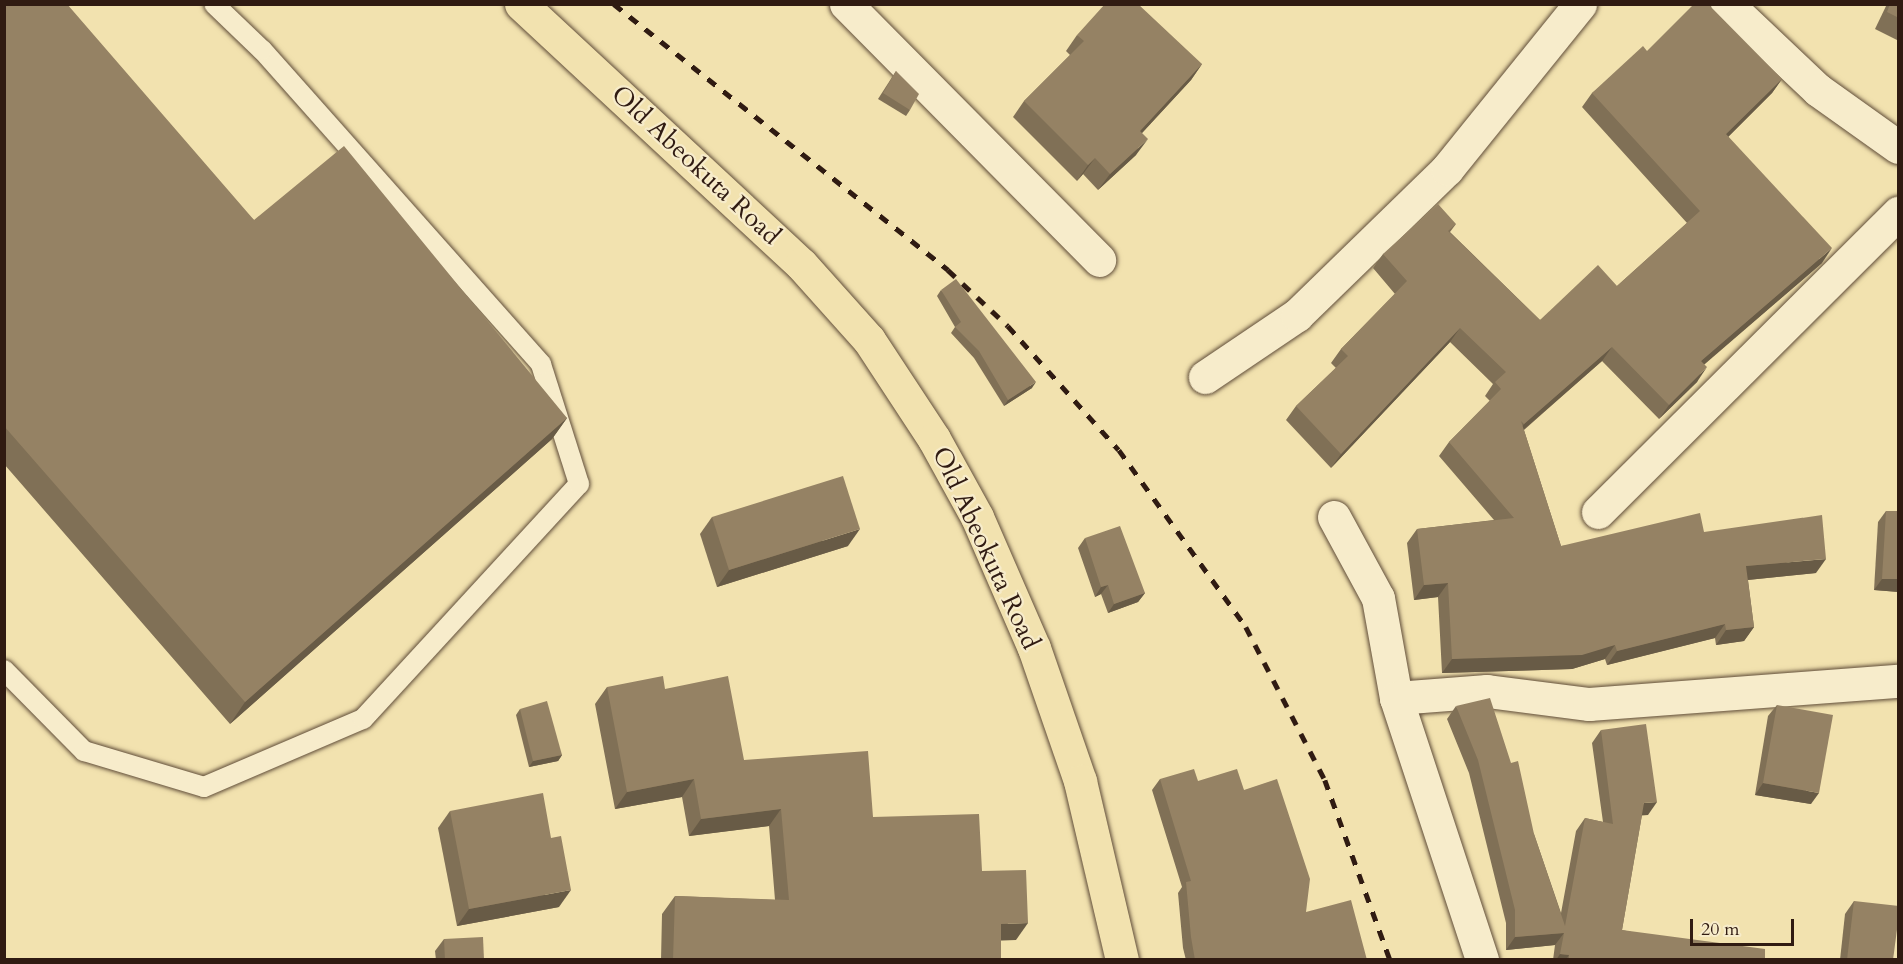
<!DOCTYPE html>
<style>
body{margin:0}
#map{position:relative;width:1903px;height:964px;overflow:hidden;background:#f2e2af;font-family:Cardo,serif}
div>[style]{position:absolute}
.roads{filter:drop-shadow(0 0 2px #604d39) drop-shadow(0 0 2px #604d39)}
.service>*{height:20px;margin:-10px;padding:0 10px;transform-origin:10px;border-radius:10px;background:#f7eccb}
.minor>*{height:33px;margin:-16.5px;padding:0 16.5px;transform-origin:16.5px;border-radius:16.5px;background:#f7eccb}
.trunk>*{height:33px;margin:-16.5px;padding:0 16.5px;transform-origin:16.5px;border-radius:16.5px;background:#f2e2af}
.rail>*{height:4.5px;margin-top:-2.25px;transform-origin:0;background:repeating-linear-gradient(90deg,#301b12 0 10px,transparent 0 20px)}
.wall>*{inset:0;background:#807056}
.shaded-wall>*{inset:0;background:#685b46}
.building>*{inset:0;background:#958264}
span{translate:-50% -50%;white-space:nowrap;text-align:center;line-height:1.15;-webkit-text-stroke:4.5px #f7eccb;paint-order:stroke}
.street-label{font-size:26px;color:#301b12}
.frame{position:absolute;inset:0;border:6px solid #301b12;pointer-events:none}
.scale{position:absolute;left:1690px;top:919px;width:104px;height:27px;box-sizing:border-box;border:3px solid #301b12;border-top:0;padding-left:8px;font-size:18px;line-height:21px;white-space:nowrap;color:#301b12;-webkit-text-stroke:4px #f7eccb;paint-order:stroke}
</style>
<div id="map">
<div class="roads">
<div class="service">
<i style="left:4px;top:670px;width:114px;rotate:45.4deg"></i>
<i style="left:84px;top:751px;width:125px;rotate:16.7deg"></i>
<i style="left:204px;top:787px;width:173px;rotate:-23.2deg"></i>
<i style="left:363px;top:719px;width:319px;rotate:-47.4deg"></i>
<i style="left:579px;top:484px;width:126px;rotate:-107.6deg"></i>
<i style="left:541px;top:364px;width:420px;rotate:-131.6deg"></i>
<i style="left:262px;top:50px;width:66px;rotate:-136.2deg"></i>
</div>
<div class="minor">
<i style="left:846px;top:4px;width:360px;rotate:45.3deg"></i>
<i style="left:1727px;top:4px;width:125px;rotate:43.4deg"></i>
<i style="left:1818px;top:90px;width:98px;rotate:35.5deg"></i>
<i style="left:1205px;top:377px;width:111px;rotate:-34deg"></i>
<i style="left:1297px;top:315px;width:209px;rotate:-44.2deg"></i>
<i style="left:1447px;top:169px;width:212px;rotate:-51.1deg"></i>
<i style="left:1598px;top:512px;width:424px;rotate:-44.9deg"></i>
<i style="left:1334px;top:517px;width:92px;rotate:61.5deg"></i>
<i style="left:1378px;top:598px;width:102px;rotate:79.8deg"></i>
<i style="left:1396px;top:698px;width:276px;rotate:71.8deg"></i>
<i style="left:1396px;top:698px;width:91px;rotate:-4.4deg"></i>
<i style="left:1487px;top:691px;width:103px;rotate:7.3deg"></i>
<i style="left:1589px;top:704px;width:310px;rotate:-4.3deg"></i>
</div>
<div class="trunk">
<i style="left:521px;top:4px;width:382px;rotate:42.9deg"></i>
<i style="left:801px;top:264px;width:102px;rotate:48.2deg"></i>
<i style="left:869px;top:340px;width:118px;rotate:56.7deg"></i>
<i style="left:934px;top:439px;width:89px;rotate:61.1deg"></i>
<i style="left:977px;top:517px;width:143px;rotate:66.5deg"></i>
<i style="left:1034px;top:648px;width:141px;rotate:70.9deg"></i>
<i style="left:1080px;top:781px;width:184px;rotate:76.8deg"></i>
</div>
</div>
<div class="rail">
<i style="left:614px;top:4px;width:427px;rotate:38.5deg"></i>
<i style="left:948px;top:270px;width:82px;rotate:43deg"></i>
<i style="left:1008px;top:326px;width:166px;rotate:48.2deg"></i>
<i style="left:1119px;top:450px;width:218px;rotate:54.3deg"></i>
<i style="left:1246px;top:627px;width:172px;rotate:62.7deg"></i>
<i style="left:1325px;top:780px;width:191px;rotate:70.1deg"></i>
</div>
<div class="wall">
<i style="clip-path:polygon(4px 4px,254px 220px,567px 418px,552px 439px,230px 724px,4px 464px)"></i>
<i style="clip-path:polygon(1887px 4px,1899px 4px,1899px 41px,1875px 29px)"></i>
<i style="clip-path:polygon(1077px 35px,1202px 64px,1191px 80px,1142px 133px,1136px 155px,1098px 190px,1083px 174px,1077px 181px,1013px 117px,1024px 101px,1070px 55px,1066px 51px)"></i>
<i style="clip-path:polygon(1647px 51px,1782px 79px,1772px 93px,1728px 137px,1822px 263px,1704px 364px,1697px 382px,1659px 419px,1602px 361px,1524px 430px,1561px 546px,1704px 532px,1816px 573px,1748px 580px,1754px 627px,1744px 641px,1716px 645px,1715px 638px,1607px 665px,1605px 659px,1572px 669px,1442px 673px,1438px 597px,1414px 600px,1407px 543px,1417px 529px,1494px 520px,1439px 456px,1449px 442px,1490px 401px,1485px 396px,1493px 384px,1450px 342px,1331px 468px,1286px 420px,1296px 406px,1336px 368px,1331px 363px,1341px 349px,1395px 294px,1373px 268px,1383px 254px,1456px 224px,1450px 232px,1540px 320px,1617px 286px,1687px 223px,1582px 107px,1592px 93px)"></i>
<i style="clip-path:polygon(896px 71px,910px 110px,906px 116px,878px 99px)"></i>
<i style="clip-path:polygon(941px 290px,1032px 388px,1004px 406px,974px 358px,951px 333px,955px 327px,937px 296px)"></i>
<i style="clip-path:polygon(1886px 511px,1899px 511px,1899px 592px,1874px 590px,1878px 522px)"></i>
<i style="clip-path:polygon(712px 517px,848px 546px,717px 587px,700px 534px)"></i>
<i style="clip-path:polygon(1085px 538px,1145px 593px,1138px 602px,1108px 613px,1101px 594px,1095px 597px,1078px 548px)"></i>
<i style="clip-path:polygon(607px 687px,665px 689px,744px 760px,873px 817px,982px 871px,1016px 940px,1001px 940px,1001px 960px,661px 960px,662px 914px,675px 896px,775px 900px,769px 826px,689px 836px,682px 797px,615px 809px,595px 704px)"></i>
<i style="clip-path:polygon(1777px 705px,1811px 804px,1755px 795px,1768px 716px)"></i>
<i style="clip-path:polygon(1456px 706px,1534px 834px,1561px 913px,1576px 831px,1585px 818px,1603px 822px,1592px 743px,1601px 730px,1648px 815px,1642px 815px,1622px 930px,1765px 960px,1553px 960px,1555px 945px,1506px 950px,1506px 923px,1469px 773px,1447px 719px)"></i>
<i style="clip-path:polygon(520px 709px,562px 755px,558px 761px,529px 767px,516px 715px)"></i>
<i style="clip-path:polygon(1160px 779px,1198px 781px,1244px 790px,1306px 912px,1367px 960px,1186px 960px,1183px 948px,1178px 893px,1182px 887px,1152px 790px)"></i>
<i style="clip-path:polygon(450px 811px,559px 907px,457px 926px,438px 828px)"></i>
<i style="clip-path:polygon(1854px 901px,1893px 960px,1840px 960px,1845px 914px)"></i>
<i style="clip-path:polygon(444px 939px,484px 960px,436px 960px,435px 951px)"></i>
</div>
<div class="shaded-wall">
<i style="clip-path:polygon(1202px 64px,1191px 80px,1129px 147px,1140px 131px)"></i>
<i style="clip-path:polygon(1782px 79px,1772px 93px,1716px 149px,1726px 134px)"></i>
<i style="clip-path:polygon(1148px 139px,1136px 155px,1098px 190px,1110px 174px)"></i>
<i style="clip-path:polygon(1095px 158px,1083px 174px,1077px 181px,1088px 165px)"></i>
<i style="clip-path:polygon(1832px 248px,1822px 263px,1691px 376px,1701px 361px)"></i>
<i style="clip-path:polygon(1460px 328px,1450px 342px,1331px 468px,1341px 454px)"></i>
<i style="clip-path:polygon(1612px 347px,1602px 361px,1514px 438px,1524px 424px)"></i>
<i style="clip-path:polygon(1707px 367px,1697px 382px,1659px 419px,1669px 405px)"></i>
<i style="clip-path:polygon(1036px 382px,1032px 388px,1004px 406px,1008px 400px)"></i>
<i style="clip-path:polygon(567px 418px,552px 439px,230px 724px,245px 702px)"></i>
<i style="clip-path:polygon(860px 529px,848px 546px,717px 587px,729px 570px)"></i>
<i style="clip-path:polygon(1826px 559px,1816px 573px,1737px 581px,1746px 566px)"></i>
<i style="clip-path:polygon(1882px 579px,1899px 579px,1899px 592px,1874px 590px)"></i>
<i style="clip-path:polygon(1448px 583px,1438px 597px,1414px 600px,1424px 585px)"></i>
<i style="clip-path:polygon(1108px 585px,1101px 594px,1095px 597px,1101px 587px)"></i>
<i style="clip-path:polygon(1145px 593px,1138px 602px,1108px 613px,1114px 604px)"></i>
<i style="clip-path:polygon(1725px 624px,1715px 638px,1607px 665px,1617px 651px)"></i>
<i style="clip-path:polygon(1754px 627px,1744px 641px,1716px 645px,1726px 630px)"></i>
<i style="clip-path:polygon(1615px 645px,1605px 659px,1572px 669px,1442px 673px,1452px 659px)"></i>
<i style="clip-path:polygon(562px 755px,558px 761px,529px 767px,533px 761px)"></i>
<i style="clip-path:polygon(694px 779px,682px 797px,615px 809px,627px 792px)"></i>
<i style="clip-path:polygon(1763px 783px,1819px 793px,1811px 804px,1755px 795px)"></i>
<i style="clip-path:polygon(1657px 802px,1648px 815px,1635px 816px,1644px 803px)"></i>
<i style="clip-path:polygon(781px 809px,769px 826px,689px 836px,701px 819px)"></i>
<i style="clip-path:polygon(571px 890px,559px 907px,457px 926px,469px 909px)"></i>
<i style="clip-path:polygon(1028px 923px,1016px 940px,989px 941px,1001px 924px)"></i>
<i style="clip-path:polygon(1564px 933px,1555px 945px,1506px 950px,1515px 937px)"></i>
<i style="clip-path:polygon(1560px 954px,1569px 955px,1566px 960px,1556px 960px)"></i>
</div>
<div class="building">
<i style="clip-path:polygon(4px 4px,67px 4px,254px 220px,344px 146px,567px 418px,245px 702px,4px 426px)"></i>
<i style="clip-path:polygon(1105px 4px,1138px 4px,1202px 64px,1140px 131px,1148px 139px,1110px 174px,1095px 158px,1088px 165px,1024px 101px,1084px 41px,1077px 35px)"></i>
<i style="clip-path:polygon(1694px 4px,1708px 4px,1782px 79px,1726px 134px,1832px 248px,1701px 361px,1707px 367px,1669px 405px,1612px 347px,1524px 424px,1521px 421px,1561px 546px,1700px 513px,1704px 532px,1822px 515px,1826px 559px,1746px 566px,1754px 627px,1726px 630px,1725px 624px,1617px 651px,1615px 645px,1582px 655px,1452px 659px,1448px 583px,1424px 585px,1417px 529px,1514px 518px,1449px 442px,1501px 389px,1495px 382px,1506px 372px,1460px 328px,1341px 454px,1296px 406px,1348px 356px,1341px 349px,1407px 281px,1383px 254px,1438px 204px,1456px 224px,1448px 231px,1540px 320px,1598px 265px,1617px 286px,1700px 211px,1592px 93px,1643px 46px,1647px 51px)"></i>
<i style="clip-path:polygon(1890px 4px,1899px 4px,1899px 18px,1887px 12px)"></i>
<i style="clip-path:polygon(896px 71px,919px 94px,910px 110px,883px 93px)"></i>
<i style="clip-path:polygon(956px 279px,1036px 382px,1008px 400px,979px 351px,955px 327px,961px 322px,941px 290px)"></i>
<i style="clip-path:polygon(843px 476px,860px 529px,729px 570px,712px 517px)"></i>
<i style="clip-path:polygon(1886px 511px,1899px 511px,1899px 579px,1882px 579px)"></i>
<i style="clip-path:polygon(1120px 526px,1145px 593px,1114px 604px,1108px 585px,1101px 587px,1085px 538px)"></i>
<i style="clip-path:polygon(663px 676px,665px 689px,728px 676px,744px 760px,868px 751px,873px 817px,979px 814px,982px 871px,1026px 870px,1028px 923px,1001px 924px,1001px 960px,673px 960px,675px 896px,789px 900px,781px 809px,701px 819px,694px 779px,627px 792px,607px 687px)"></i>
<i style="clip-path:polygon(1490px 698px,1511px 763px,1518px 761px,1534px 834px,1565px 926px,1585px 818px,1613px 824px,1601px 730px,1646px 724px,1657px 802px,1644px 803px,1622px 930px,1765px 949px,1765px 960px,1569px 960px,1569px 955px,1560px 954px,1564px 933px,1515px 937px,1515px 910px,1478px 760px,1456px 706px)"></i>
<i style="clip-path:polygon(547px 701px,562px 755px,533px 761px,520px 709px)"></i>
<i style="clip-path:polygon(1777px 705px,1833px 715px,1819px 793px,1763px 783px)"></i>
<i style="clip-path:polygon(1194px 769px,1198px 781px,1237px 769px,1244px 790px,1277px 779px,1310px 879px,1306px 912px,1351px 900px,1367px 960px,1195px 960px,1191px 937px,1186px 882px,1191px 881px,1160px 779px)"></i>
<i style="clip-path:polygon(543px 793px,551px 838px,561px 836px,571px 890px,469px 909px,450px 811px)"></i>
<i style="clip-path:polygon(1854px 901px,1899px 906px,1899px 914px,1893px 960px,1847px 960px)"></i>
<i style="clip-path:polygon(483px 937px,484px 960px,445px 960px,444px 939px)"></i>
</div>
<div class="street-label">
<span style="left:696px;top:165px;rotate:43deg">Old Abeokuta Road</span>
<span style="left:986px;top:548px;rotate:65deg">Old Abeokuta Road</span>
</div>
<div class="frame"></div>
<div class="scale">20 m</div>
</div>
